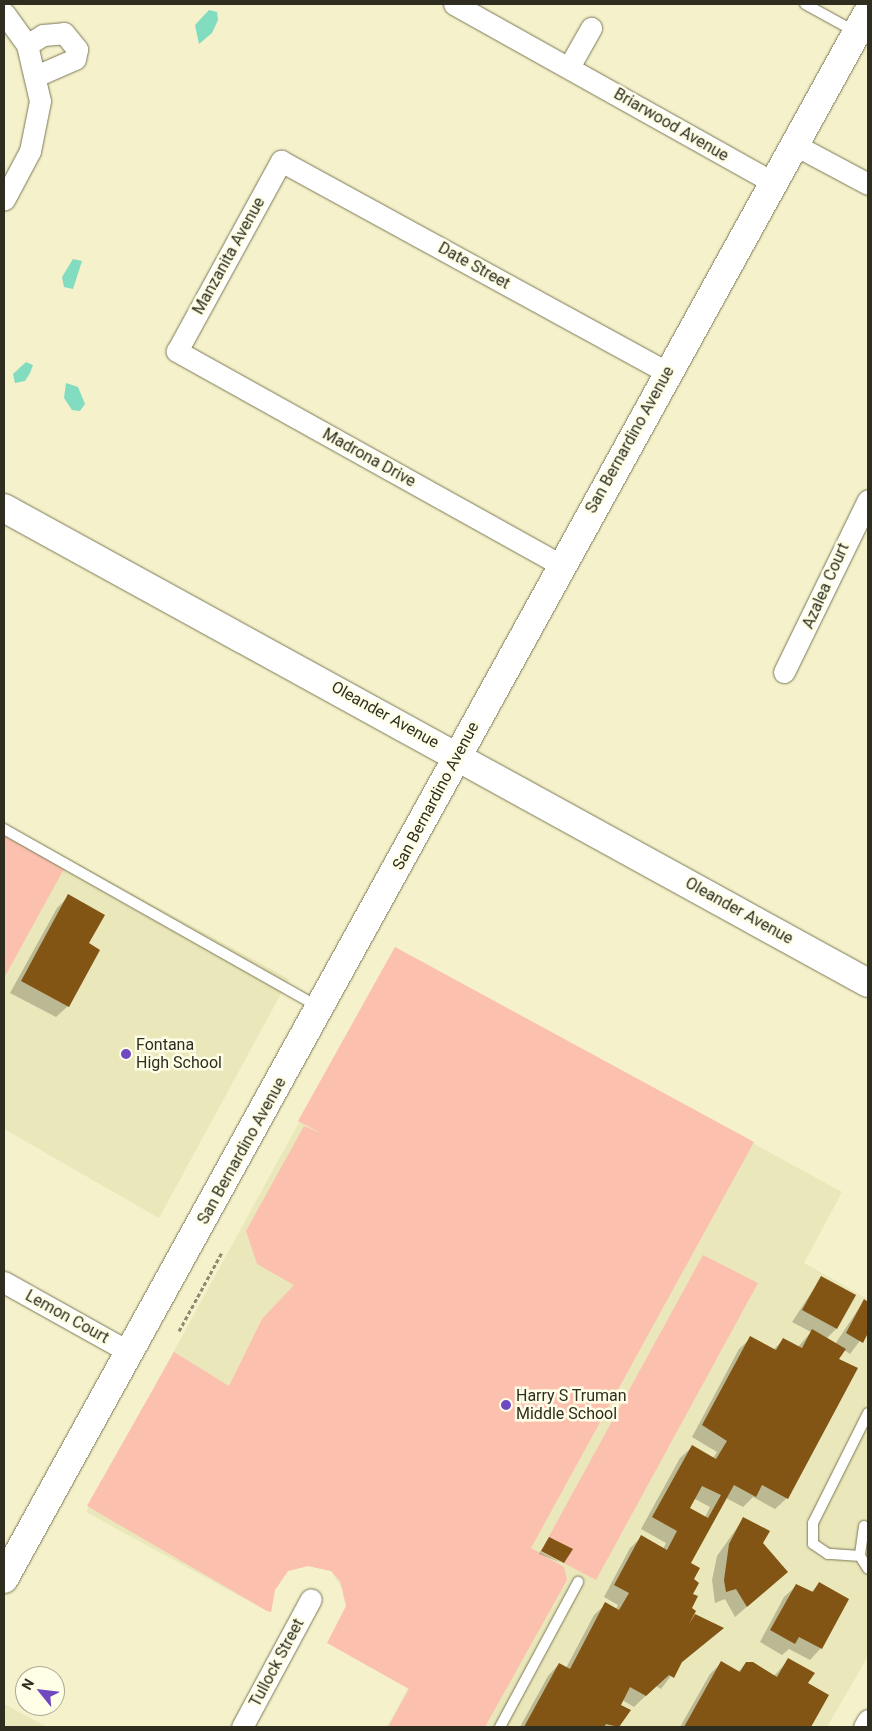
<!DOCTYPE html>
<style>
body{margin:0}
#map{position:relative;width:872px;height:1731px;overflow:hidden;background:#f4f1cb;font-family:Roboto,sans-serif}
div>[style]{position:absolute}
.built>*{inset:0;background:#eae7ba}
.green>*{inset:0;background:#fcc0af}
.water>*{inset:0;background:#81dcc0}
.shadow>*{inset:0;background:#0003}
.building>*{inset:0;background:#825515}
.path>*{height:3px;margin-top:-1.5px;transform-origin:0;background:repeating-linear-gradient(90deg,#8c8a71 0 4px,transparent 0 6.5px)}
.roads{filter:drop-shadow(0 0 1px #7b7956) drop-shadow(0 0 1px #7b7956)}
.lane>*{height:10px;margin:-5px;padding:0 5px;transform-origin:5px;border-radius:5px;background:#fff}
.street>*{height:21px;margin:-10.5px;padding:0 10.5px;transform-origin:10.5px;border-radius:10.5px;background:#fff}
.secondary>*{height:28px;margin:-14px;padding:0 14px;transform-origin:14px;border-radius:14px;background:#fff}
.dots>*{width:14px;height:14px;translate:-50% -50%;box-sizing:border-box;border:2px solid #fffee7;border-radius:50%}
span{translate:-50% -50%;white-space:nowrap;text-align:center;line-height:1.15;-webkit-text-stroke:5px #fffee7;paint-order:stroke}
.street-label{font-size:16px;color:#2e2d1f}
.poi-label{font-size:16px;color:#2e2d1f}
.left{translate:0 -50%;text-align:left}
.frame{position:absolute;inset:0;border:5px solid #2e2d1f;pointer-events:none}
.north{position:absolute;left:15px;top:1666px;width:50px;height:50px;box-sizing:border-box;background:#fffee7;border:1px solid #abaa97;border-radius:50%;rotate:299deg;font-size:14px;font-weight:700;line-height:20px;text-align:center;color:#2e2d1f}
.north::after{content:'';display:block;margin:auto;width:18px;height:22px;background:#7048c0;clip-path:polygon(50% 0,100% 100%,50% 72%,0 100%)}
</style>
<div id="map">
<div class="built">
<i style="clip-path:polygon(4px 823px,289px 979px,159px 1218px,4px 1129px)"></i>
<i style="clip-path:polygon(395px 947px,842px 1192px,804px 1263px,868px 1299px,868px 1656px,827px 1727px,387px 1727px,408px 1688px,338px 1627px,346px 1606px,345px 1593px,331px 1571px,308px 1566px,288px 1571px,275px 1590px,271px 1612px,267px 1611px,86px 1512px)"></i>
<i style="clip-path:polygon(4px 1704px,47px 1727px,4px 1727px)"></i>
</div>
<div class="green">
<i style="clip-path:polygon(4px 835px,64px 869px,4px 978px)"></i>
<i style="clip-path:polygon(395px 947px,754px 1142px,531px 1548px,564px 1567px,567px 1580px,485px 1727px,388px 1727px,409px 1689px,327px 1643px,346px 1606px,340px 1581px,331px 1571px,308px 1566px,288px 1571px,275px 1590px,271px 1612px,267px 1611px,87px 1506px,174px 1352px,229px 1386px,262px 1319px,294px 1285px,257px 1264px,246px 1231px,304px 1126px,321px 1133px,298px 1121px)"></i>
<i style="clip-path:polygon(703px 1255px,758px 1283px,596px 1580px,541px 1551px)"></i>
</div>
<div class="water">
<i style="clip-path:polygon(209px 10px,217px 12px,218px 20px,212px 33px,199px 44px,195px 25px)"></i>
<i style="clip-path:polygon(73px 259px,82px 261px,73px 289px,64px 287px,62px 277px)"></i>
<i style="clip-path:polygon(26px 362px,33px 365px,30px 373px,25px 381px,15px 383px,13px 374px)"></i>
<i style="clip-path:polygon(66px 383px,78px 387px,85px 404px,80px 411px,72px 410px,64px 398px)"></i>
</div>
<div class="shadow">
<i style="clip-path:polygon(69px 896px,87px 944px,68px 1006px,56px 1017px,10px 993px,57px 908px)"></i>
<i style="clip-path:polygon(evenodd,821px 1278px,836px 1329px,826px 1339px,835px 1344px,864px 1301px,868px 1303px,868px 1330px,850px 1354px,844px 1350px,838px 1360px,787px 1498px,775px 1509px,753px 1497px,743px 1507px,726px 1498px,689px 1564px,689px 1623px,696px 1616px,722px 1629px,679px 1665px,661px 1689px,656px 1686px,634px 1707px,622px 1700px,619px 1705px,629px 1710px,618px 1727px,520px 1727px,548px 1676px,559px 1664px,566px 1668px,594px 1615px,606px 1604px,616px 1609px,618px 1605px,604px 1597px,630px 1548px,642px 1537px,663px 1549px,666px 1543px,641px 1529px,680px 1458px,692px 1447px,713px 1458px,717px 1452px,692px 1437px,739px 1349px,751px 1338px,773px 1350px,783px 1340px,798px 1347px,811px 1332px,792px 1322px,821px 1278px,693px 1498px,710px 1507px,705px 1517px,688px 1508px,693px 1498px)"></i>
<i style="clip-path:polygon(744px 1518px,761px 1543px,774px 1583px,735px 1617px,725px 1599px,715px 1603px,712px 1580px,717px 1556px)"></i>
<i style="clip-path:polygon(540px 1551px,562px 1563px,539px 1554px)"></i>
<i style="clip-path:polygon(819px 1584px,821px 1648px,810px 1660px,789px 1649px,782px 1655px,760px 1642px,784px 1597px,796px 1586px,811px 1592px)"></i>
<i style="clip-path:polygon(789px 1659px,807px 1683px,827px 1695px,809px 1727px,680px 1727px,710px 1674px,721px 1663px,738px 1672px,746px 1663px,774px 1676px)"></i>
</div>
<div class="building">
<i style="clip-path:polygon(68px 894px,105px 915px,89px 943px,100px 950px,69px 1007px,21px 981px)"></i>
<i style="clip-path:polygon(821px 1276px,856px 1295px,837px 1329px,802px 1310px)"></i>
<i style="clip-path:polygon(864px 1299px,868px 1302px,868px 1333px,863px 1343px,846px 1333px)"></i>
<i style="clip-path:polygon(evenodd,812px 1329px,846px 1349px,839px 1359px,858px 1368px,788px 1499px,762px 1485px,756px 1497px,734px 1485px,691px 1563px,700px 1568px,694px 1579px,699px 1583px,693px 1594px,698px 1596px,692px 1608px,696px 1611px,688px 1626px,695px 1614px,724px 1628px,682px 1662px,674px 1678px,669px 1675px,646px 1696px,630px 1687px,621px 1705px,631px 1710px,619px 1727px,606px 1724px,604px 1727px,524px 1727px,559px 1663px,570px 1669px,605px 1602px,619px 1610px,629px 1593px,614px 1585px,641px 1535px,667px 1550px,677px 1531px,652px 1517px,692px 1445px,716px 1459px,727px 1441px,702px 1425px,750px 1336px,776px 1350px,783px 1338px,802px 1348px,812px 1329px,702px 1486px,721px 1495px,708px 1518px,690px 1508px,702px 1486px)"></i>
<i style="clip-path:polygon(743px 1517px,770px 1531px,763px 1543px,788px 1572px,747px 1607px,736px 1589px,726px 1592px,724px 1580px,729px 1544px)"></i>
<i style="clip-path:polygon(549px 1537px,573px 1549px,564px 1563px,541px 1551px)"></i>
<i style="clip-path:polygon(819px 1582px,849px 1599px,822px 1649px,799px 1637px,795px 1644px,770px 1630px,796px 1584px,813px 1592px)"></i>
<i style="clip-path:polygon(788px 1658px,815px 1673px,808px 1683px,829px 1695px,811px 1727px,684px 1727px,721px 1661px,740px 1672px,746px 1662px,753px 1662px,777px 1677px)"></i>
</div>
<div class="path">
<i style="left:179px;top:1331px;width:90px;rotate:-61.4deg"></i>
</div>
<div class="roads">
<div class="lane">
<i style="left:805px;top:4px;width:58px;rotate:28.8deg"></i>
<i style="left:4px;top:829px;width:362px;rotate:29.5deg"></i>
<i style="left:864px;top:1526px;width:30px;rotate:98deg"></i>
<i style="left:860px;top:1556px;width:15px;rotate:58deg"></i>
<i style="left:860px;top:1556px;width:32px;rotate:-176deg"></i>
<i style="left:828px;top:1554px;width:18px;rotate:-146deg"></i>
<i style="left:813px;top:1544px;width:21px;rotate:-90deg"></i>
<i style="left:813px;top:1523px;width:123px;rotate:-63.4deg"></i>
<i style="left:500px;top:1727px;width:165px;rotate:-61.7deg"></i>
</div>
<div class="street">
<i style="left:454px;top:4px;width:367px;rotate:29.2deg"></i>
<i style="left:4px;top:13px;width:39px;rotate:54deg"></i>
<i style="left:27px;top:45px;width:57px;rotate:76.9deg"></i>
<i style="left:40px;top:101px;width:51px;rotate:101.3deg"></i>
<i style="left:30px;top:151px;width:55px;rotate:118deg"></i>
<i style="left:27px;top:45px;width:19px;rotate:-32deg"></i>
<i style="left:43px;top:35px;width:21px;rotate:-5deg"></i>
<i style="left:64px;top:33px;width:21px;rotate:51deg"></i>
<i style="left:77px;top:49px;width:10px;rotate:101deg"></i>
<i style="left:75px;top:59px;width:43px;rotate:156.4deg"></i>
<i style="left:569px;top:67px;width:45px;rotate:-60.6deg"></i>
<i style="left:795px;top:145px;width:83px;rotate:28.1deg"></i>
<i style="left:561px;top:565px;width:440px;rotate:-150.9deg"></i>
<i style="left:177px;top:351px;width:217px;rotate:-61.3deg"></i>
<i style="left:281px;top:161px;width:440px;rotate:28.7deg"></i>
<i style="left:784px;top:672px;width:191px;rotate:-64deg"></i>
<i style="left:4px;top:1282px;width:143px;rotate:29.2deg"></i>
<i style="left:242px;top:1727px;width:145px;rotate:-61.7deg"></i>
<i style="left:864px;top:1727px;width:8px;rotate:-60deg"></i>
</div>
<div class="secondary">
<i style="left:4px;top:508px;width:986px;rotate:28.8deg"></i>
<i style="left:4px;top:1579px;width:1789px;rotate:-61.13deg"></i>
</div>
</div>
<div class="dots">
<i style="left:126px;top:1054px;background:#7048c0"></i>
<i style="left:506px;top:1405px;background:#7048c0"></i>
</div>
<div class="street-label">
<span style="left:671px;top:125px;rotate:30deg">Briarwood Avenue</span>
<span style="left:229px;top:256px;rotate:-61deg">Manzanita Avenue</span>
<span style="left:474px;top:266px;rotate:29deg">Date Street</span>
<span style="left:630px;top:440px;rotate:-61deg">San Bernardino Avenue</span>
<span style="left:369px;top:458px;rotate:29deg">Madrona Drive</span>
<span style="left:826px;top:586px;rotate:-66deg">Azalea Court</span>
<span style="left:385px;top:715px;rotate:29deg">Oleander Avenue</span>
<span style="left:436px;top:796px;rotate:-62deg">San Bernardino Avenue</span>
<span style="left:739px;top:911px;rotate:29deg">Oleander Avenue</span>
<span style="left:242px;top:1151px;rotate:-61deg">San Bernardino Avenue</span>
<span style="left:67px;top:1317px;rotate:29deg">Lemon Court</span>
<span style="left:277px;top:1663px;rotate:-62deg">Tullock Street</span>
</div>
<div class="poi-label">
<span class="left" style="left:136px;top:1054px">Fontana<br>High School</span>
<span class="left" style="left:516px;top:1405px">Harry S Truman<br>Middle School</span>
</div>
<div class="frame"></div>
<div class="north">N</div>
</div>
